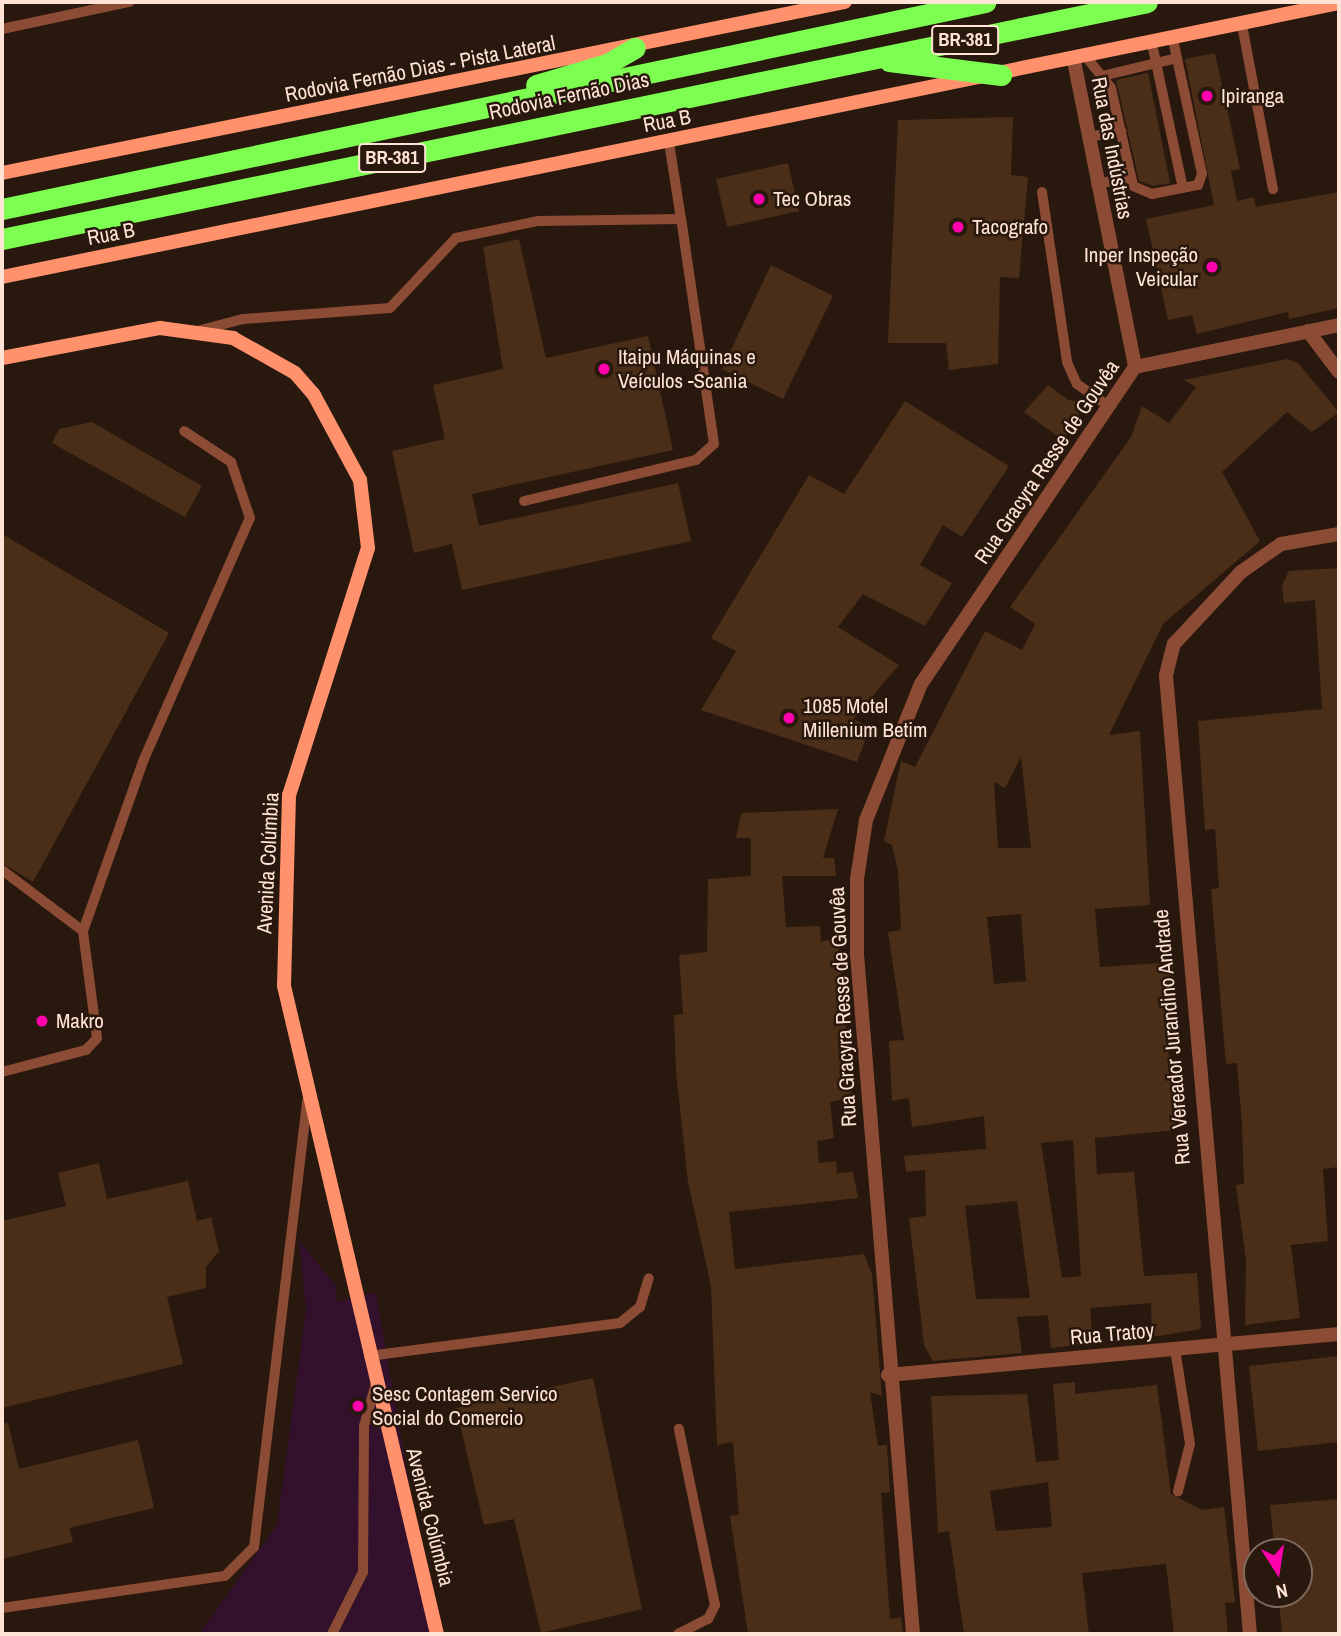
<!DOCTYPE html>
<meta charset="utf-8">
<style>
body{margin:0}
#map{position:relative;width:1341px;height:1636px;overflow:hidden;background:#28180d;font-family:"Archivo Narrow",sans-serif}
div>[style]{position:absolute}
.green>*{inset:0;background:#33102c}
.building>*{inset:0;background:#4b2e18}
.lane>*{height:10px;margin:-5px;padding:0 5px;transform-origin:5px;border-radius:5px;background:#8c4b34}
.street>*{height:14px;margin:-7px;padding:0 7px;transform-origin:7px;border-radius:7px;background:#8c4b34}
.secondary>*{height:14px;margin:-7px;padding:0 7px;transform-origin:7px;border-radius:7px;background:#ff916c}
.highway>*{height:21px;margin:-10.5px;padding:0 10.5px;transform-origin:10.5px;border-radius:10.5px;background:#7cff50}
.dots>*{width:19px;height:19px;translate:-50% -50%;box-sizing:border-box;border:4px solid #28180d;border-radius:50%}
span{translate:-50% -50%;white-space:nowrap;text-align:center;line-height:1.15;-webkit-text-stroke:5px #28180d;paint-order:stroke}
.shield-label span{padding:2px 5px;background:#28180d;border:2px solid;border-radius:5px;-webkit-text-stroke-width:0}
.shield-label{font-size:19px;color:#ffe3d5;font-weight:700}
.street-label{font-size:21px;color:#ffe3d5}
.poi-label{font-size:21px;color:#ffe3d5}
.left{translate:0 -50%;text-align:left}
.right{translate:-100% -50%;text-align:right}
.frame{position:absolute;inset:0;border:4px solid #ffe3d5;pointer-events:none}
.north{position:absolute;left:1243px;top:1538px;width:70px;height:70px;box-sizing:border-box;background:#28180d;border:2px solid #7e695d;border-radius:50%;rotate:168deg;font-size:19px;font-weight:700;line-height:28px;text-align:center;color:#ffe3d5}
.north::after{content:'';display:block;margin:auto;width:24px;height:32px;background:#ff01ac;clip-path:polygon(50% 0,100% 100%,50% 72%,0 100%)}
</style>
<div id="map">
<div class="green">
<i style="clip-path:polygon(299px 1240px,336px 1286px,337px 1302px,376px 1292px,435px 1634px,199px 1634px,277px 1525px,306px 1309px)"></i>
</div>
<div class="building">
<i style="clip-path:polygon(1215px 53px,1240px 169px,1231px 171px,1237px 201px,1254px 197px,1256px 207px,1339px 192px,1339px 308px,1289px 319px,1288px 312px,1197px 334px,1192px 315px,1168px 320px,1146px 219px,1214px 205px,1185px 59px)"></i>
<i style="clip-path:polygon(1148px 73px,1170px 183px,1153px 186px,1139px 181px,1116px 80px)"></i>
<i style="clip-path:polygon(1013px 117px,1011px 175px,1028px 177px,1019px 278px,1000px 277px,998px 364px,949px 370px,946px 343px,888px 343px,898px 120px)"></i>
<i style="clip-path:polygon(788px 163px,799px 211px,727px 227px,716px 179px)"></i>
<i style="clip-path:polygon(519px 239px,546px 358px,648px 336px,673px 450px,472px 494px,479px 526px,678px 483px,691px 541px,462px 590px,452px 544px,414px 553px,392px 451px,445px 439px,433px 385px,503px 369px,483px 247px)"></i>
<i style="clip-path:polygon(771px 265px,833px 296px,783px 399px,722px 369px)"></i>
<i style="clip-path:polygon(evenodd,1287px 359px,1298px 363px,1339px 412px,1312px 432px,1287px 412px,1222px 472px,1260px 541px,1163px 624px,1109px 735px,1140px 731px,1150px 905px,1095px 909px,1100px 967px,1173px 962px,1177px 1016px,1165px 1017px,1176px 1130px,1095px 1138px,1097px 1174px,1134px 1172px,1144px 1276px,1197px 1273px,1201px 1329px,1152px 1337px,1151px 1303px,1090px 1308px,1093px 1343px,1051px 1348px,1048px 1315px,1017px 1317px,1022px 1353px,933px 1361px,924px 1345px,909px 1218px,926px 1216px,925px 1170px,906px 1172px,904px 1156px,986px 1149px,984px 1116px,912px 1127px,909px 1098px,892px 1101px,889px 1041px,904px 1040px,888px 932px,901px 930px,898px 871px,892px 845px,884px 841px,901px 761px,915px 767px,985px 631px,1022px 650px,1035px 624px,1010px 607px,1131px 437px,1142px 406px,1169px 423px,1196px 387px,1184px 380px,1287px 359px,1021px 757px,1031px 848px,998px 848px,994px 782px,1005px 788px,1021px 757px,1287px 359px,1021px 914px,1026px 981px,994px 984px,987px 917px,1021px 914px,1287px 359px,1073px 1140px,1081px 1276px,1062px 1278px,1041px 1143px,1073px 1140px,1287px 359px,1017px 1201px,1030px 1298px,976px 1299px,965px 1206px,1017px 1201px)"></i>
<i style="clip-path:polygon(1048px 385px,1068px 400px,1086px 402px,1063px 440px,1024px 412px)"></i>
<i style="clip-path:polygon(905px 401px,1009px 466px,962px 537px,943px 525px,920px 565px,952px 583px,925px 626px,863px 594px,838px 627px,899px 665px,853px 719px,870px 727px,857px 762px,701px 710px,736px 651px,711px 638px,809px 475px,844px 494px)"></i>
<i style="clip-path:polygon(92px 422px,202px 486px,185px 517px,52px 443px,59px 429px)"></i>
<i style="clip-path:polygon(2px 534px,169px 633px,33px 882px,2px 863px)"></i>
<i style="clip-path:polygon(1339px 568px,1339px 1167px,1323px 1169px,1328px 1241px,1291px 1245px,1300px 1318px,1245px 1325px,1246px 1260px,1236px 1185px,1244px 1184px,1242px 1125px,1237px 1063px,1226px 1064px,1211px 889px,1219px 888px,1215px 829px,1205px 830px,1198px 721px,1322px 709px,1315px 600px,1284px 603px,1282px 585px,1289px 571px)"></i>
<i style="clip-path:polygon(838px 809px,823px 858px,834px 858px,836px 876px,782px 876px,786px 927px,820px 926px,821px 941px,838px 939px,852px 1098px,830px 1102px,834px 1138px,817px 1141px,819px 1163px,836px 1161px,837px 1173px,853px 1172px,858px 1198px,729px 1212px,735px 1269px,864px 1254px,872px 1274px,882px 1396px,870px 1392px,878px 1446px,887px 1445px,890px 1492px,881px 1493px,890px 1619px,901px 1617px,903px 1634px,748px 1634px,730px 1516px,739px 1515px,733px 1442px,717px 1445px,711px 1286px,688px 1182px,676px 1072px,674px 1015px,683px 1014px,679px 955px,707px 952px,708px 879px,751px 876px,751px 838px,736px 838px,741px 813px)"></i>
<i style="clip-path:polygon(99px 1163px,107px 1199px,188px 1181px,197px 1221px,211px 1217px,219px 1251px,206px 1267px,206px 1288px,167px 1297px,183px 1364px,2px 1408px,2px 1221px,66px 1206px,58px 1173px)"></i>
<i style="clip-path:polygon(1339px 1356px,1339px 1442px,1258px 1451px,1249px 1366px)"></i>
<i style="clip-path:polygon(593px 1378px,642px 1609px,541px 1633px,514px 1519px,484px 1525px,456px 1408px)"></i>
<i style="clip-path:polygon(evenodd,1075px 1382px,1075px 1394px,1157px 1385px,1171px 1494px,1202px 1510px,1224px 1507px,1235px 1602px,1225px 1603px,1228px 1634px,1174px 1634px,1166px 1564px,1082px 1573px,1089px 1634px,964px 1634px,949px 1531px,938px 1533px,931px 1396px,1027px 1394px,1036px 1462px,1059px 1460px,1053px 1384px,1075px 1382px,1048px 1482px,1052px 1527px,996px 1531px,990px 1491px,1048px 1482px)"></i>
<i style="clip-path:polygon(8px 1423px,19px 1469px,138px 1440px,154px 1508px,69px 1528px,73px 1542px,2px 1559px,2px 1424px)"></i>
<i style="clip-path:polygon(1339px 1499px,1339px 1634px,1282px 1634px,1278px 1594px,1299px 1594px,1299px 1552px,1275px 1552px,1270px 1505px)"></i>
</div>
<div class="lane">
<i style="left:1242px;top:25px;width:167px;rotate:79.3deg"></i>
<i style="left:2px;top:29px;width:130px;rotate:-12deg"></i>
<i style="left:1152px;top:44px;width:147px;rotate:77.9deg"></i>
<i style="left:1087px;top:58px;width:38px;rotate:51deg"></i>
<i style="left:1111px;top:88px;width:100px;rotate:77.3deg"></i>
<i style="left:1133px;top:186px;width:21px;rotate:23deg"></i>
<i style="left:1152px;top:194px;width:47px;rotate:-11.1deg"></i>
<i style="left:1198px;top:185px;width:12px;rotate:-70deg"></i>
<i style="left:1202px;top:174px;width:137px;rotate:-102.2deg"></i>
<i style="left:1102px;top:76px;width:77px;rotate:-13.5deg"></i>
<i style="left:1088px;top:137px;width:34px;rotate:-10deg"></i>
<i style="left:1096px;top:184px;width:36px;rotate:-11deg"></i>
<i style="left:1042px;top:192px;width:172px;rotate:81.6deg"></i>
<i style="left:1067px;top:362px;width:24px;rotate:66deg"></i>
<i style="left:1077px;top:384px;width:40px;rotate:34.9deg"></i>
<i style="left:197px;top:331px;width:48px;rotate:-14.6deg"></i>
<i style="left:243px;top:319px;width:147px;rotate:-4.3deg"></i>
<i style="left:390px;top:308px;width:96px;rotate:-46.7deg"></i>
<i style="left:456px;top:238px;width:84px;rotate:-11.7deg"></i>
<i style="left:538px;top:221px;width:143px;rotate:-0.8deg"></i>
<i style="left:681px;top:219px;width:78px;rotate:-98.9deg"></i>
<i style="left:524px;top:501px;width:177px;rotate:-13.4deg"></i>
<i style="left:696px;top:460px;width:24px;rotate:-42deg"></i>
<i style="left:714px;top:444px;width:227px;rotate:-98.3deg"></i>
<i style="left:2px;top:870px;width:101px;rotate:37deg"></i>
<i style="left:2px;top:1072px;width:87px;rotate:-14.7deg"></i>
<i style="left:86px;top:1050px;width:16px;rotate:-47deg"></i>
<i style="left:97px;top:1038px;width:108px;rotate:-97.5deg"></i>
<i style="left:83px;top:931px;width:182px;rotate:-70.5deg"></i>
<i style="left:144px;top:759px;width:263px;rotate:-66.3deg"></i>
<i style="left:250px;top:518px;width:59px;rotate:-108.7deg"></i>
<i style="left:231px;top:462px;width:56px;rotate:-146.6deg"></i>
<i style="left:1175px;top:1349px;width:96px;rotate:81deg"></i>
<i style="left:1190px;top:1444px;width:49px;rotate:104.3deg"></i>
<i style="left:369px;top:1356px;width:253px;rotate:-7.5deg"></i>
<i style="left:620px;top:1323px;width:26px;rotate:-39deg"></i>
<i style="left:640px;top:1307px;width:30px;rotate:-73deg"></i>
<i style="left:2px;top:1608px;width:225px;rotate:-8.2deg"></i>
<i style="left:225px;top:1576px;width:41px;rotate:-45deg"></i>
<i style="left:254px;top:1547px;width:450px;rotate:-83.2deg"></i>
<i style="left:332px;top:1634px;width:69px;rotate:-63.4deg"></i>
<i style="left:363px;top:1572px;width:146px;rotate:-89.6deg"></i>
<i style="left:364px;top:1426px;width:45px;rotate:-74.4deg"></i>
<i style="left:678px;top:1634px;width:34px;rotate:-27deg"></i>
<i style="left:708px;top:1619px;width:16px;rotate:-63deg"></i>
<i style="left:715px;top:1605px;width:180px;rotate:-101.6deg"></i>
</div>
<div class="street">
<i style="left:1074px;top:61px;width:312px;rotate:78.7deg"></i>
<i style="left:1308px;top:331px;width:51px;rotate:52.9deg"></i>
<i style="left:888px;top:1375px;width:453px;rotate:-5.2deg"></i>
<i style="left:913px;top:1634px;width:682px;rotate:-94.71deg"></i>
<i style="left:857px;top:954px;width:75px;rotate:-90deg"></i>
<i style="left:857px;top:879px;width:60px;rotate:-81.3deg"></i>
<i style="left:866px;top:820px;width:147px;rotate:-68deg"></i>
<i style="left:921px;top:684px;width:382px;rotate:-56deg"></i>
<i style="left:1135px;top:367px;width:208px;rotate:-11.6deg"></i>
<i style="left:1250px;top:1634px;width:963px;rotate:-95.01deg"></i>
<i style="left:1166px;top:675px;width:32px;rotate:-76deg"></i>
<i style="left:1174px;top:644px;width:98px;rotate:-47.1deg"></i>
<i style="left:1241px;top:572px;width:49px;rotate:-35deg"></i>
<i style="left:1281px;top:544px;width:59px;rotate:-9.8deg"></i>
</div>
<div class="secondary">
<i style="left:2px;top:173px;width:860px;rotate:-11.47deg"></i>
<i style="left:2px;top:277px;width:1365px;rotate:-11.58deg"></i>
<i style="left:2px;top:358px;width:161px;rotate:-10.8deg"></i>
<i style="left:160px;top:328px;width:74px;rotate:7.8deg"></i>
<i style="left:233px;top:338px;width:71px;rotate:29.4deg"></i>
<i style="left:295px;top:373px;width:29px;rotate:49deg"></i>
<i style="left:314px;top:395px;width:97px;rotate:61.6deg"></i>
<i style="left:360px;top:480px;width:68px;rotate:83.3deg"></i>
<i style="left:368px;top:548px;width:259px;rotate:107.7deg"></i>
<i style="left:289px;top:795px;width:191px;rotate:91.5deg"></i>
<i style="left:284px;top:986px;width:666px;rotate:76.72deg"></i>
</div>
<div class="highway">
<i style="left:889px;top:61px;width:113px;rotate:7.1deg"></i>
<i style="left:536px;top:85px;width:74px;rotate:-16.5deg"></i>
<i style="left:607px;top:64px;width:32px;rotate:-30deg"></i>
<i style="left:2px;top:209px;width:1005px;rotate:-11.89deg"></i>
<i style="left:2px;top:239px;width:1169px;rotate:-11.69deg"></i>
</div>
<div class="dots">
<i style="left:1207px;top:96px;background:#ff01ac"></i>
<i style="left:759px;top:199px;background:#ff01ac"></i>
<i style="left:958px;top:227px;background:#ff01ac"></i>
<i style="left:1212px;top:267px;background:#ff01ac"></i>
<i style="left:604px;top:369px;background:#ff01ac"></i>
<i style="left:789px;top:718px;background:#ff01ac"></i>
<i style="left:42px;top:1021px;background:#ff01ac"></i>
<i style="left:358px;top:1406px;background:#ff01ac"></i>
</div>
<div class="shield-label">
<span style="left:965px;top:40px">BR-381</span>
<span style="left:392px;top:158px">BR-381</span>
</div>
<div class="street-label">
<span style="left:420px;top:69px;rotate:-11deg">Rodovia Fernão Dias - Pista Lateral</span>
<span style="left:569px;top:96px;rotate:-12deg">Rodovia Fernão Dias</span>
<span style="left:667px;top:121px;rotate:-11deg">Rua B</span>
<span style="left:1112px;top:148px;rotate:79deg">Rua das Indústrias</span>
<span style="left:111px;top:234px;rotate:-11deg">Rua B</span>
<span style="left:1047px;top:462px;rotate:-56deg">Rua Gracyra Resse de Gouvêa</span>
<span style="left:268px;top:863px;rotate:-87deg">Avenida Colúmbia</span>
<span style="left:843px;top:1007px;rotate:-93deg">Rua Gracyra Resse de Gouvêa</span>
<span style="left:1172px;top:1037px;rotate:-95deg">Rua Vereador Jurandino Andrade</span>
<span style="left:1112px;top:1334px;rotate:-5deg">Rua Tratoy</span>
<span style="left:430px;top:1517px;rotate:76deg">Avenida Colúmbia</span>
</div>
<div class="poi-label">
<span class="left" style="left:1221px;top:96px">Ipiranga</span>
<span class="left" style="left:773px;top:199px">Tec Obras</span>
<span class="left" style="left:972px;top:227px">Tacografo</span>
<span class="right" style="left:1198px;top:267px">Inper Inspeção<br>Veicular</span>
<span class="left" style="left:618px;top:369px">Itaipu Máquinas e<br>Veículos -Scania</span>
<span class="left" style="left:803px;top:718px">1085 Motel<br>Millenium Betim</span>
<span class="left" style="left:56px;top:1021px">Makro</span>
<span class="left" style="left:372px;top:1406px">Sesc Contagem Servico<br>Social do Comercio</span>
</div>
<div class="frame"></div>
<div class="north">N</div>
</div>
